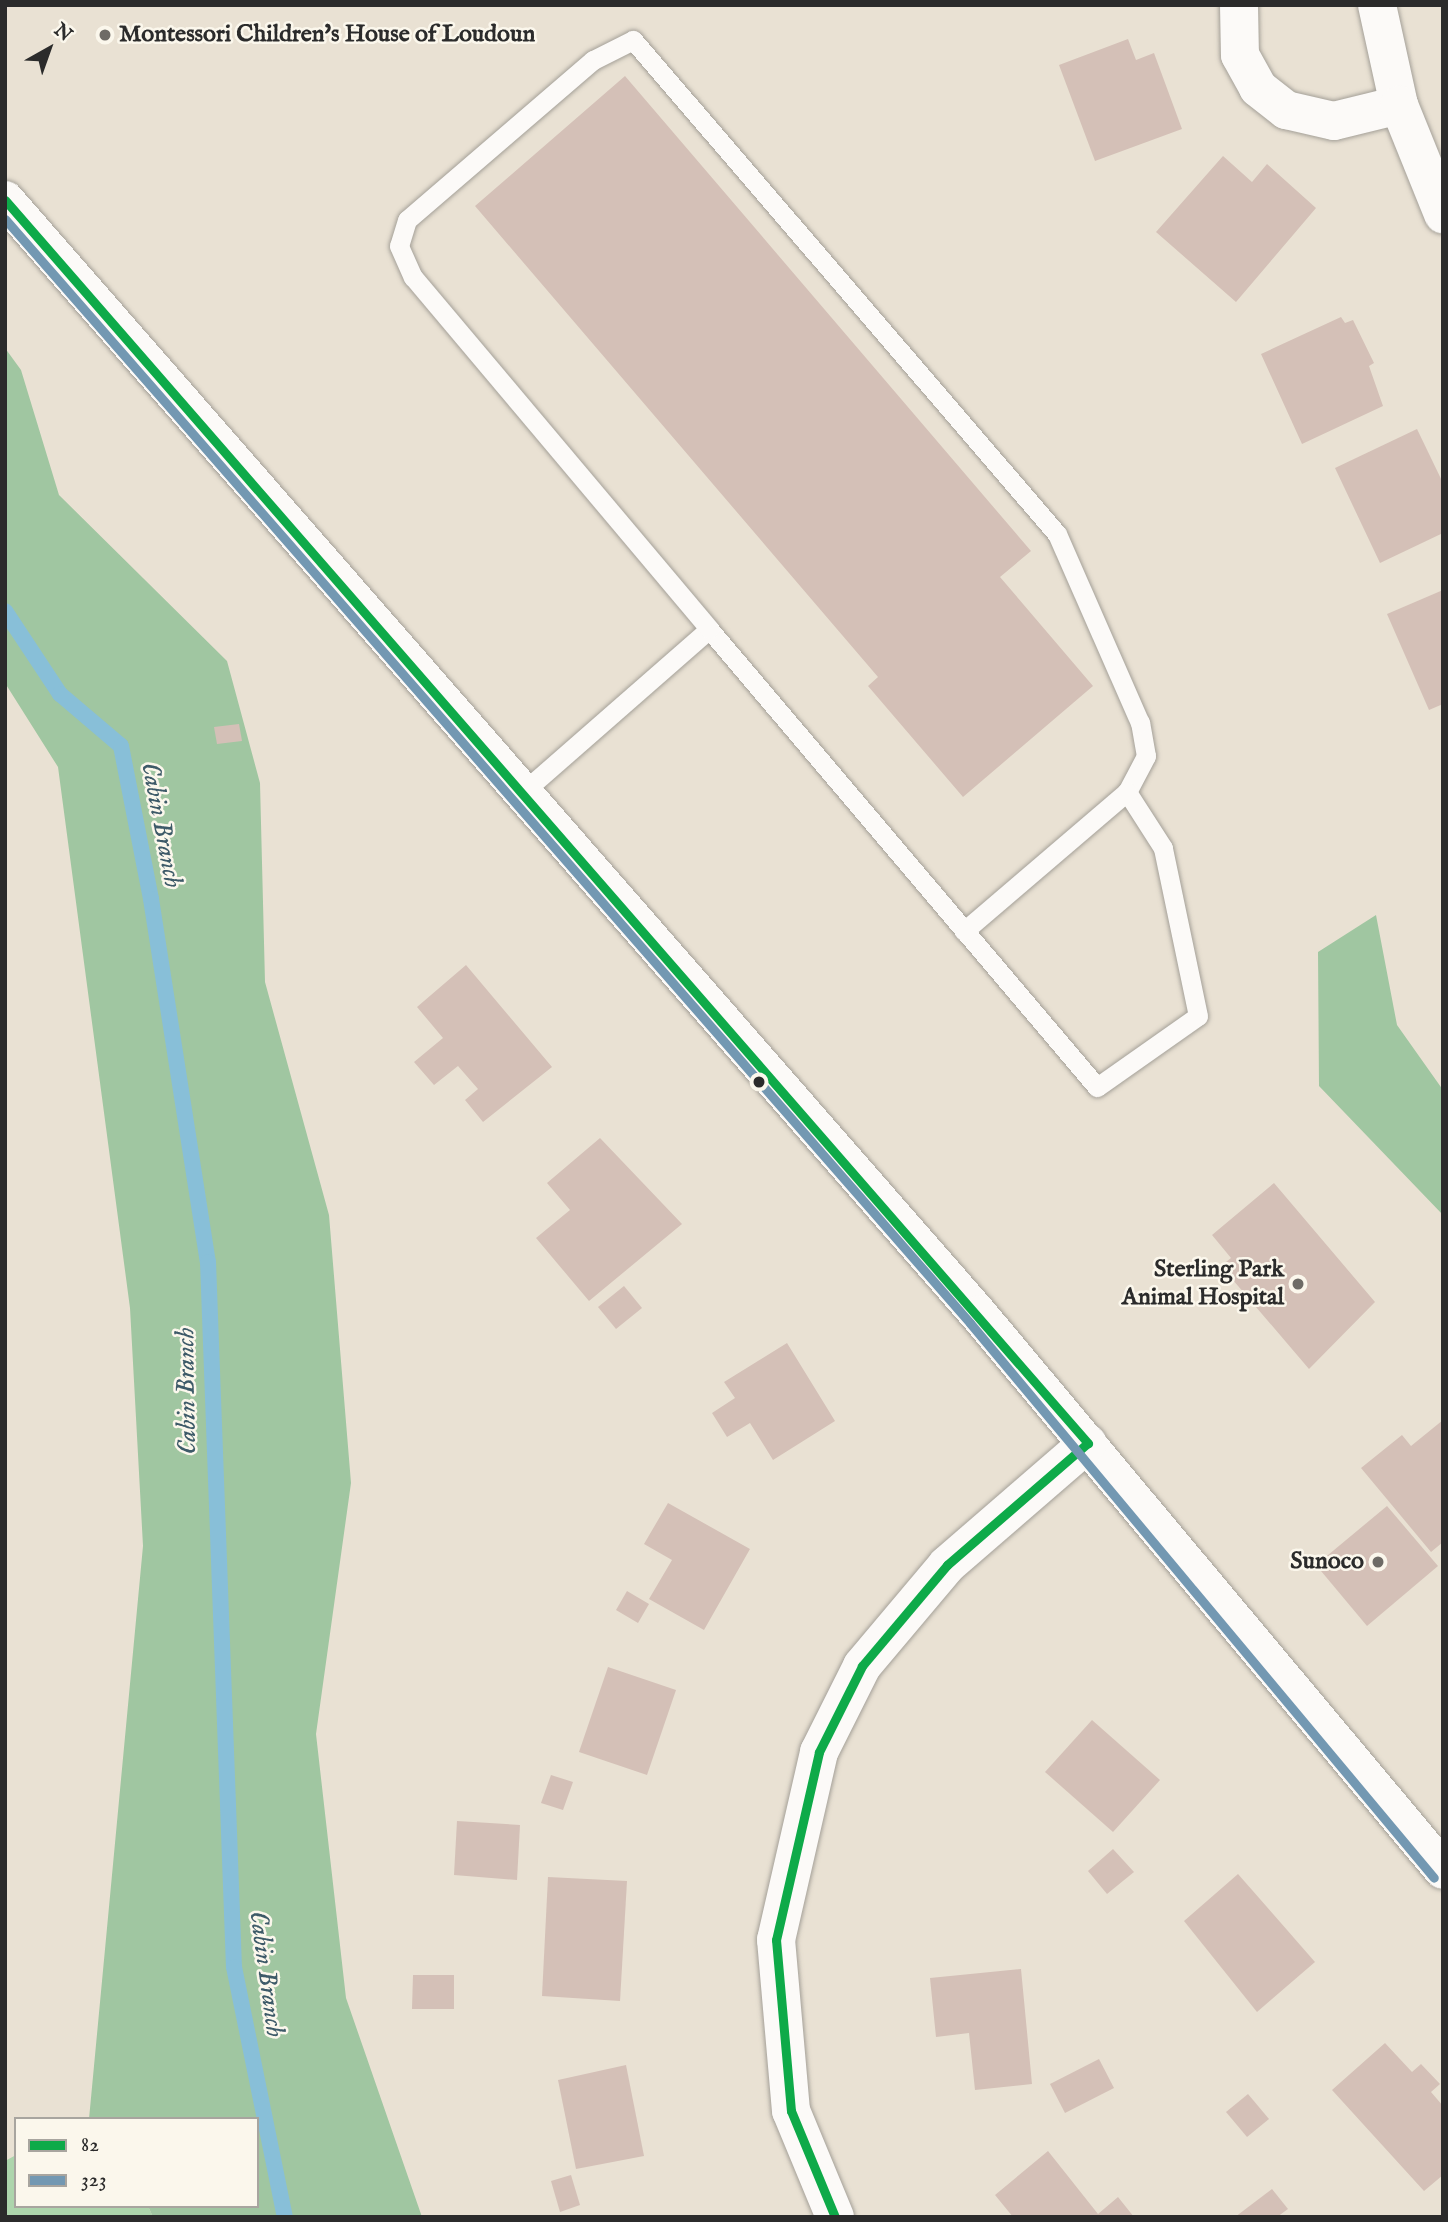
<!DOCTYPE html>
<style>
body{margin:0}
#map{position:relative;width:1448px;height:2222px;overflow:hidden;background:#e9e1d3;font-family:"IM FELL English",serif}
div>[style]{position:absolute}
.green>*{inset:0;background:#add5ac}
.forest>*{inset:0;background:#a0c6a1}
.stream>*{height:16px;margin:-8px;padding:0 8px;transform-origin:8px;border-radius:8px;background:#88bfd8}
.building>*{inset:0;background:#d4c0b7}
.roads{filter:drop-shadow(0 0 2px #a4a098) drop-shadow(0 0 2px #a4a098)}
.lane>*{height:19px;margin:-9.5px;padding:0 9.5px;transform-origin:9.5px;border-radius:9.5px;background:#fcfaf8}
.street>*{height:38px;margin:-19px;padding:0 19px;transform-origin:19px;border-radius:19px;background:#fcfaf8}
.secondary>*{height:38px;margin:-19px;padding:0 19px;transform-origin:19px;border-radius:19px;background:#fcfaf8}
.bus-1>*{height:9px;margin:-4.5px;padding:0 4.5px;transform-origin:4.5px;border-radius:4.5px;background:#0eaa49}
.bus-2>*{height:9px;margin:-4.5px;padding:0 4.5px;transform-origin:4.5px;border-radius:4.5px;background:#7398b2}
.dots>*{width:19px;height:19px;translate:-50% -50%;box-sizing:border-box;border:4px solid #fbf7ec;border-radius:50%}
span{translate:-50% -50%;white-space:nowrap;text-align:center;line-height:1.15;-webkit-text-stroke:5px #fbf7ec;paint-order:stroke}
.poi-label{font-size:24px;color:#2b2b2b;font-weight:700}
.left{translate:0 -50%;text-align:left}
.right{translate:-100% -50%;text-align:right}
.water-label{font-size:26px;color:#3d5a68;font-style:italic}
.frame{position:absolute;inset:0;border:7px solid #2b2b2b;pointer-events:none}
.legend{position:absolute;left:14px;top:2117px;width:245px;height:91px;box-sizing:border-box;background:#fbf7ec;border:2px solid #a8a59f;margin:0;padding:9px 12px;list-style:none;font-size:21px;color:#2b2b2b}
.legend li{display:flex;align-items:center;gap:14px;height:35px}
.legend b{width:35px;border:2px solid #a8a59f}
.north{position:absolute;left:14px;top:14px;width:70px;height:70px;-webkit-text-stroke:5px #fbf7ec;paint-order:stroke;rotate:40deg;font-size:19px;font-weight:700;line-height:28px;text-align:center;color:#2b2b2b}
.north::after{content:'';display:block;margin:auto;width:24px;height:32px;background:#2b2b2b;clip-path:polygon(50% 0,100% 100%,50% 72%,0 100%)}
</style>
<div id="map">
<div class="green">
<i style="clip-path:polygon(16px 2155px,16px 2206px,148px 2206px,153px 2217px,5px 2217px,5px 2161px)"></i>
</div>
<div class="forest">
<i style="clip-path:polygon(5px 348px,21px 370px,59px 495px,227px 661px,260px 783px,265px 982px,329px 1215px,351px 1483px,316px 1734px,346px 1998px,422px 2217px,153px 2217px,148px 2206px,257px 2206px,257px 2119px,89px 2119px,143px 1546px,130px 1308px,58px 767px,5px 683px)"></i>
<i style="clip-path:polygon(1376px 915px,1397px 1025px,1443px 1090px,1443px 1215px,1319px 1086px,1318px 952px)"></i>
</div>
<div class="stream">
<i style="left:5px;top:611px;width:100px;rotate:56.5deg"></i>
<i style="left:60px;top:694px;width:80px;rotate:40.4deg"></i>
<i style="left:121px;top:746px;width:156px;rotate:78.9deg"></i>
<i style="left:151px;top:899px;width:367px;rotate:81.1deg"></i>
<i style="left:208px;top:1262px;width:705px;rotate:87.89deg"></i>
<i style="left:234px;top:1967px;width:255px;rotate:78.5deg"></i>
</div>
<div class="building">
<i style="clip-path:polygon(1128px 39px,1136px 60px,1154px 53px,1182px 129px,1095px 161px,1059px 65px)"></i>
<i style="clip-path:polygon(625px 76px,1031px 551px,1000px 577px,1093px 686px,963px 797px,868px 686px,878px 677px,475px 206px)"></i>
<i style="clip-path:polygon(1223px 156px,1252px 182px,1267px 164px,1316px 208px,1236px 302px,1156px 232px)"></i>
<i style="clip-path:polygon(1341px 317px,1345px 323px,1353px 320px,1374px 363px,1369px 366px,1383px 406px,1302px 444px,1261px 354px)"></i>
<i style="clip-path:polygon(1417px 429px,1443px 483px,1443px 533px,1380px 563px,1335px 468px)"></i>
<i style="clip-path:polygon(1443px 590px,1443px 704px,1429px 710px,1387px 614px)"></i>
<i style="clip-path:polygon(239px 724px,242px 741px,217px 744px,214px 727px)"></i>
<i style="clip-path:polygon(466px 965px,552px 1067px,483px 1122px,465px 1100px,478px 1089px,458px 1066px,434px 1085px,414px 1062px,443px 1038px,417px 1007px)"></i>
<i style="clip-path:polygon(600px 1138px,682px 1224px,589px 1301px,536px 1238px,570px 1210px,547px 1183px)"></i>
<i style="clip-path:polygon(1274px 1183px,1375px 1302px,1309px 1369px,1221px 1266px,1231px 1258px,1212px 1235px)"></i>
<i style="clip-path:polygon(624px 1286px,642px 1308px,616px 1329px,598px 1307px)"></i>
<i style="clip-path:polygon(787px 1343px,835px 1421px,773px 1460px,750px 1423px,727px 1437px,712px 1413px,735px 1398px,724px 1382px)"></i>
<i style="clip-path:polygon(1443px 1420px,1443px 1542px,1431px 1552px,1361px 1468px,1402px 1435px,1411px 1446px)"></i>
<i style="clip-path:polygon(668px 1503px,750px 1549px,704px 1630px,649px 1599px,672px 1560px,644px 1544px)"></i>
<i style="clip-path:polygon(1387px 1506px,1438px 1566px,1367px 1626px,1316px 1565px)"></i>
<i style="clip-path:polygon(627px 1591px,649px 1604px,638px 1623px,616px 1610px)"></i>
<i style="clip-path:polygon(608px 1667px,676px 1690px,647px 1775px,579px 1752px)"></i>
<i style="clip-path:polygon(1092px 1720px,1160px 1780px,1113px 1832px,1045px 1772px)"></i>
<i style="clip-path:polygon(551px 1775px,573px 1782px,563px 1810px,541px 1803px)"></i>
<i style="clip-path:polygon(457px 1821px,520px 1825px,517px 1880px,454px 1875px)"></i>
<i style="clip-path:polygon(1113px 1849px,1134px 1872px,1107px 1894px,1088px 1871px)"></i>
<i style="clip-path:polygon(1238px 1874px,1315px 1962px,1257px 2012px,1184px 1921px)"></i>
<i style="clip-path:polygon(548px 1877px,627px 1881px,620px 2001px,542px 1996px)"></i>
<i style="clip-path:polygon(1021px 1969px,1032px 2084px,975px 2090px,969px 2033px,936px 2037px,930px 1978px)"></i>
<i style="clip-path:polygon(413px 1975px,454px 1975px,454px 2009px,412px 2009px)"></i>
<i style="clip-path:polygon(1385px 2043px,1412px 2072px,1421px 2064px,1440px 2084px,1431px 2092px,1443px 2106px,1443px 2175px,1424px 2191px,1332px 2090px)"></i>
<i style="clip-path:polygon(1099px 2059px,1114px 2088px,1065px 2113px,1050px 2084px)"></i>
<i style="clip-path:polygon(626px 2065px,644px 2156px,576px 2169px,558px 2080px)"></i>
<i style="clip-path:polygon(1248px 2094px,1269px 2119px,1247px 2137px,1226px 2112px)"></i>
<i style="clip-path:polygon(1048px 2151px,1098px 2214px,1118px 2197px,1134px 2217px,1013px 2217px,995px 2195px)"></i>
<i style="clip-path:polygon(571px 2175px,580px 2205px,560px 2212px,551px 2181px)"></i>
<i style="clip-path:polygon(1272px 2189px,1288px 2209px,1277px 2217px,1235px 2217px)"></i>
</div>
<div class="roads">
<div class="lane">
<i style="left:523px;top:792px;width:247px;rotate:-41.2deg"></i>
<i style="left:709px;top:629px;width:600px;rotate:49.73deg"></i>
<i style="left:1097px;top:1087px;width:123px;rotate:-35.1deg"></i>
<i style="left:1198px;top:1016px;width:172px;rotate:-101.8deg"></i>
<i style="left:1163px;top:848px;width:67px;rotate:-122.7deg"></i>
<i style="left:1127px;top:792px;width:41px;rotate:-62.2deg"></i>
<i style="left:1146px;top:756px;width:34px;rotate:-100deg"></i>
<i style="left:1140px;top:723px;width:206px;rotate:-113.7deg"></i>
<i style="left:1057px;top:534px;width:651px;rotate:-130.64deg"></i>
<i style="left:633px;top:40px;width:45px;rotate:153.4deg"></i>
<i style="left:593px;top:60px;width:245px;rotate:139.3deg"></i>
<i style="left:407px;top:220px;width:27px;rotate:107deg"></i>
<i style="left:399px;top:246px;width:34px;rotate:66deg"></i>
<i style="left:413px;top:277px;width:460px;rotate:49.9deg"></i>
<i style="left:964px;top:931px;width:214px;rotate:-40.5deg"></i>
</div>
<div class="street">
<i style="left:1239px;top:5px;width:50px;rotate:88.9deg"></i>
<i style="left:1240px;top:55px;width:38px;rotate:61deg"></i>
<i style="left:1258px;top:88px;width:36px;rotate:38deg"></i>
<i style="left:1286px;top:110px;width:49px;rotate:12.9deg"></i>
<i style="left:1334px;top:121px;width:67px;rotate:-13.8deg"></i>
<i style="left:1377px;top:5px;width:102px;rotate:77.6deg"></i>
<i style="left:1399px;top:105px;width:118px;rotate:68deg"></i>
</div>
<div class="secondary">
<i style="left:5px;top:200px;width:1481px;rotate:48.86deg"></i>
<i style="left:979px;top:1315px;width:723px;rotate:50.1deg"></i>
<i style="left:835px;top:2217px;width:115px;rotate:-112.5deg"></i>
<i style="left:791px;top:2111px;width:172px;rotate:-95deg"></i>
<i style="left:776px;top:1940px;width:193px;rotate:-77.1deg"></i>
<i style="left:819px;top:1752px;width:96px;rotate:-63.4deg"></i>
<i style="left:862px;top:1666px;width:132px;rotate:-49.9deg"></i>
<i style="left:947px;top:1565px;width:186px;rotate:-40.9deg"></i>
</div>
</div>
<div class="bus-1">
<i style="left:5px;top:200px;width:1649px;rotate:48.94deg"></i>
<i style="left:835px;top:2217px;width:115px;rotate:-112.5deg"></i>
<i style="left:791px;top:2111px;width:172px;rotate:-95deg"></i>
<i style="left:776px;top:1940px;width:193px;rotate:-77.1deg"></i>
<i style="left:819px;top:1752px;width:96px;rotate:-63.4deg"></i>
<i style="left:862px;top:1666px;width:132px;rotate:-49.9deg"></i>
<i style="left:947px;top:1565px;width:186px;rotate:-40.9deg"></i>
</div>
<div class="bus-2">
<i style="left:5px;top:219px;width:1466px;rotate:48.84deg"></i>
<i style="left:970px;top:1323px;width:723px;rotate:50.1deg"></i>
</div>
<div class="dots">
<i style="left:105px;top:35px;background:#6e6b66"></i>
<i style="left:759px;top:1082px;background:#2b2b2b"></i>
<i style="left:1298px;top:1284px;background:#6e6b66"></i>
<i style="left:1378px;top:1562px;background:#6e6b66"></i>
</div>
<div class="poi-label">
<span class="left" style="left:119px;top:35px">Montessori Children's House of Loudoun</span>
<span class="right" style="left:1284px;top:1284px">Sterling Park<br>Animal Hospital</span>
<span class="right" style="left:1364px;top:1562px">Sunoco</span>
</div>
<div class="water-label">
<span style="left:161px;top:825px;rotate:79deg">Cabin Branch</span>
<span style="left:187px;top:1391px;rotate:-91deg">Cabin Branch</span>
<span style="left:266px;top:1974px;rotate:82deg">Cabin Branch</span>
</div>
<div class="frame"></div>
<ul class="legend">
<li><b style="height:9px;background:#0eaa49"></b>82</li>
<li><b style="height:9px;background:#7398b2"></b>323</li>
</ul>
<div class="north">N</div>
</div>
